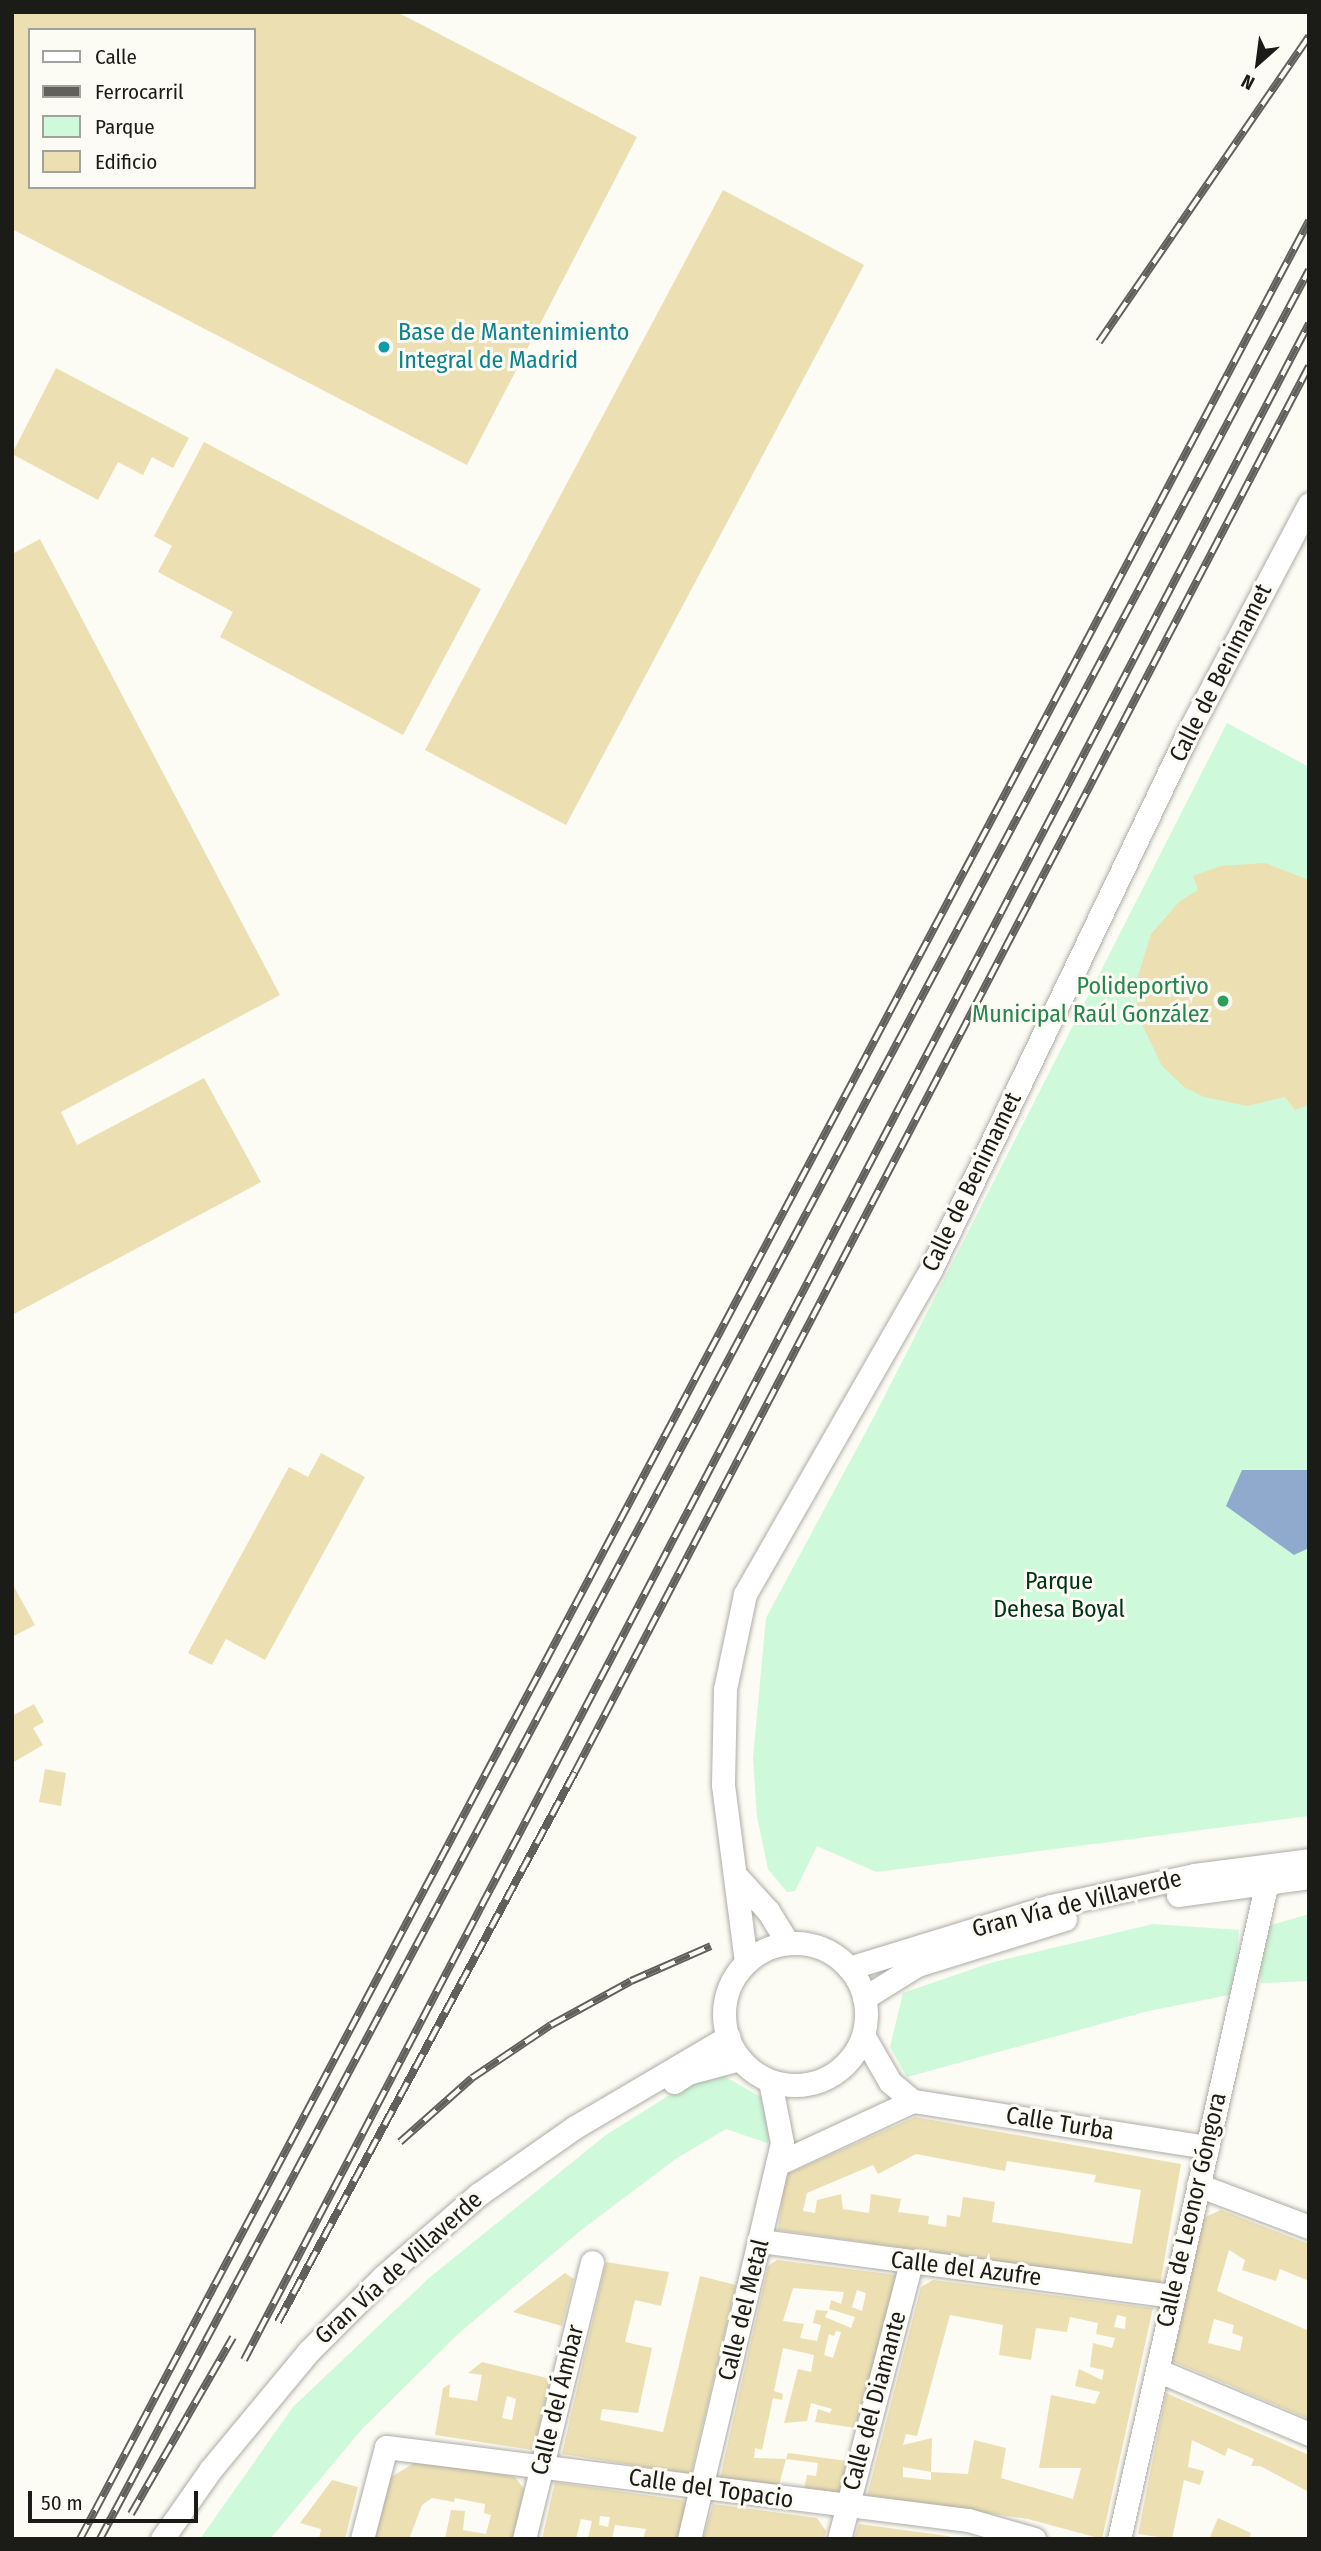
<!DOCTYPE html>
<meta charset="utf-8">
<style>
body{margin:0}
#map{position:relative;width:1321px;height:2551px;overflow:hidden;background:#fcfbf4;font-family:"Fira Sans Condensed",sans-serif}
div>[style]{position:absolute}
.green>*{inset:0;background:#cef9db}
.water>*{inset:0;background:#90aace}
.building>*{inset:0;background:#ece0b3}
.roads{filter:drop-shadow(0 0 2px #aeaca6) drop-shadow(0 0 2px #aeaca6)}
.minor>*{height:23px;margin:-11.5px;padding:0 11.5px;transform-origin:11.5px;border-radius:11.5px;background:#fff}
.minor>.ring{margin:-11.5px;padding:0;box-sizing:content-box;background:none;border:23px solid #fff;border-radius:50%}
.rail>*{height:8px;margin-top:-4px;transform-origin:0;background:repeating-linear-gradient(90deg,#fcfbf4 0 16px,#60605c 0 32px);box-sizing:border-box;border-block:2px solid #60605c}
.dots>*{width:19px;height:19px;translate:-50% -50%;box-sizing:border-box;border:4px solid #fcfbf4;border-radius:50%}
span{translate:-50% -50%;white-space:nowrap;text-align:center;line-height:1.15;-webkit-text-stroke:6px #fcfbf4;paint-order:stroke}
.culture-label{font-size:24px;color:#0d838f}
.left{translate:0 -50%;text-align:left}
.street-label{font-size:24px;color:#1b1b18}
.leisure-label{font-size:24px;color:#27864d}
.right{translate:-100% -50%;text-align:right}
.park-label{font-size:24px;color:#003419}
.frame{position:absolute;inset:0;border:14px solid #1b1b18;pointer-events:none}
.legend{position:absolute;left:28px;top:28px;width:228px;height:161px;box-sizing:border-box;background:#fcfbf4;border:2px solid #a2a19c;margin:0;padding:9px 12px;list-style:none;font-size:21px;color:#1b1b18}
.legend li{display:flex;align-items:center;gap:14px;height:35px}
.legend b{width:35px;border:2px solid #a2a19c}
.north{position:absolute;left:1223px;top:28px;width:70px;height:70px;-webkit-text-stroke:5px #fcfbf4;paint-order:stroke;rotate:208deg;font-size:19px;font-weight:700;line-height:28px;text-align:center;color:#1b1b18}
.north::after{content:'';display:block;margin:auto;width:24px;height:32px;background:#1b1b18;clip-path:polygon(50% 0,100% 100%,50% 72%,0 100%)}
.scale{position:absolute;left:28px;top:2491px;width:170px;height:32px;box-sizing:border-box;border:4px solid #1b1b18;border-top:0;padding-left:9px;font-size:21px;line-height:24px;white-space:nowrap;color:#1b1b18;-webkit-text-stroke:5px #fcfbf4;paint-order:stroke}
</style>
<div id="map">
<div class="green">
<i style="clip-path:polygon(1227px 723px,1309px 767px,1309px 1816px,876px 1872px,817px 1846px,795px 1891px,787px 1892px,768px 1869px,757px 1817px,753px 1758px,766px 1618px,877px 1411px)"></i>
<i style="clip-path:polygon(1309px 1914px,1309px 1981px,1261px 1983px,1258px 1929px)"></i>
<i style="clip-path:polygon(1153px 1924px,1239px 1930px,1234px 1994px,1148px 2011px,907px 2077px,890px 2047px,903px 1993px,990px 1963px)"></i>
<i style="clip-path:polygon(717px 2072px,771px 2103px,773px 2130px,767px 2143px,726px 2129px,677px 2158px,580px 2231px,458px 2334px,362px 2429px,270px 2539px,200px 2539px,293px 2407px,429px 2278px,606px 2135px,692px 2081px)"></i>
</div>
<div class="water">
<i style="clip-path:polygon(1242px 1470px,1309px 1470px,1309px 1548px,1294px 1555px,1226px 1506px)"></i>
</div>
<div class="building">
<i style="clip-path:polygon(evenodd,12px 12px,397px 12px,637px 137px,467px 465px,12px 229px,12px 12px,30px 30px,254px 30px,254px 187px,30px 187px,30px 30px)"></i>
<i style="clip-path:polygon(723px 190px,864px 265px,566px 825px,425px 750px)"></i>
<i style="clip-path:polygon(56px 368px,189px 438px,173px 468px,152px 457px,143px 475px,118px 462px,98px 500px,12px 454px)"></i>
<i style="clip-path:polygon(204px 442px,481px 589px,403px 735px,220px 637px,233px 612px,158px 572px,172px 546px,154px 536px)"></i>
<i style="clip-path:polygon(40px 539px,280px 995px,61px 1112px,77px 1145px,204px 1078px,261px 1182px,12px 1315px,12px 554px)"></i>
<i style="clip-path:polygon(1265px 863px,1309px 880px,1309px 1105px,1295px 1110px,1285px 1097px,1247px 1106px,1204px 1097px,1184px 1087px,1162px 1066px,1138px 1016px,1135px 986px,1151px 934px,1180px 901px,1198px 890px,1193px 876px,1221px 866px)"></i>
<i style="clip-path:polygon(321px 1453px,365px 1477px,265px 1660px,226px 1639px,212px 1665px,188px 1653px,289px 1467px,308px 1477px)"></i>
<i style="clip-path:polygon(12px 1583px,35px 1625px,12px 1637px)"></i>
<i style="clip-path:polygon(34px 1704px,44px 1722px,33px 1728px,43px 1745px,12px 1763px,12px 1716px)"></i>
<i style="clip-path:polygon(45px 1769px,66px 1773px,61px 1806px,39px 1802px)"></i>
<i style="clip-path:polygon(evenodd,915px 2117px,1181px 2164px,1160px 2285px,778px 2230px,785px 2175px,915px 2117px,916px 2154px,1005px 2171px,1007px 2161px,1096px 2175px,1094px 2182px,1141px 2190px,1132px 2244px,992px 2222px,995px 2202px,963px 2197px,960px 2217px,947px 2215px,946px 2227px,928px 2224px,929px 2216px,898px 2212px,901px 2199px,871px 2194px,869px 2213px,843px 2209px,841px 2194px,817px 2200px,815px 2213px,803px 2211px,807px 2193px,873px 2165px,878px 2174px,916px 2154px)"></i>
<i style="clip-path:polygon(evenodd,1221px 2210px,1309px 2244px,1309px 2281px,1280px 2269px,1276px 2281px,1242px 2270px,1245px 2260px,1229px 2250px,1217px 2291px,1309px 2331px,1309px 2419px,1172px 2361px,1203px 2218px,1221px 2210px,1214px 2319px,1234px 2325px,1232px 2333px,1243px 2337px,1240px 2351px,1208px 2343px,1214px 2319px)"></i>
<i style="clip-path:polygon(evenodd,777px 2260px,897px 2275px,856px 2428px,815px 2422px,818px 2409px,830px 2413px,832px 2409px,811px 2403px,807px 2421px,784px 2423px,798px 2369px,811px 2372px,814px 2355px,783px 2348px,774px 2391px,783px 2394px,782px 2400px,773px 2398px,762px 2450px,755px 2448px,754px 2458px,786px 2459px,779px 2485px,720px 2478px,768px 2266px,777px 2260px,793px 2288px,844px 2292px,841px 2304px,831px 2300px,829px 2309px,855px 2317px,851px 2328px,825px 2317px,828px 2311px,816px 2310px,813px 2323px,821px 2325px,817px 2341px,800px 2338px,804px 2324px,783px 2321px,793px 2288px,777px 2260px,857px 2290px,866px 2293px,862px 2311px,852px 2307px,857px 2290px,777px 2260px,836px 2331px,841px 2332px,833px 2358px,824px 2355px,829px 2334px,834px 2336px,836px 2331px)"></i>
<i style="clip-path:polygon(606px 2262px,669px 2272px,661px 2306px,635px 2300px,625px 2342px,652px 2348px,638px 2413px,602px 2409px,600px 2420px,663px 2432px,700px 2276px,736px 2285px,691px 2474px,562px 2454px)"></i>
<i style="clip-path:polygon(565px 2273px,574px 2279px,562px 2326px,513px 2312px)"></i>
<i style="clip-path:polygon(evenodd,933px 2280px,1153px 2308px,1102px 2539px,1028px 2519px,867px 2496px,921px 2287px,933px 2280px,950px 2315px,1003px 2325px,999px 2355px,1031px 2360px,1036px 2328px,1067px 2332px,1070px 2317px,1098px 2323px,1096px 2334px,1115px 2338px,1112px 2348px,1093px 2343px,1090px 2367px,1104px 2370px,1102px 2380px,1079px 2369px,1075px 2386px,1100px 2392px,1095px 2404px,1051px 2395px,1039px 2468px,1081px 2468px,1073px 2499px,1001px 2478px,1006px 2448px,974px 2440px,968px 2474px,931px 2472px,931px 2480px,903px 2477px,903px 2467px,931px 2472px,932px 2438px,903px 2445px,906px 2434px,917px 2436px,950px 2315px,933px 2280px,1117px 2315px,1126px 2317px,1125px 2329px,1114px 2327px,1117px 2315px)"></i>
<i style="clip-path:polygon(evenodd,482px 2362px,551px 2379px,533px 2450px,435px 2435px,443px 2388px,450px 2384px,449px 2397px,477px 2401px,482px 2375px,468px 2373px,482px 2362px,507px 2396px,516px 2399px,512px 2420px,502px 2418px,507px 2396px)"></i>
<i style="clip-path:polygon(1166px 2393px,1309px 2455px,1309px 2492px,1260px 2466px,1251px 2466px,1254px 2459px,1228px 2448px,1225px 2456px,1192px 2440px,1188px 2467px,1204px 2471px,1200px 2485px,1184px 2480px,1172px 2539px,1138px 2534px)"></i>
<i style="clip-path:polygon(788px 2453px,847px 2461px,838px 2495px,804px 2489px,807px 2475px,816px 2476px,818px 2463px,786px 2459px)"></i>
<i style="clip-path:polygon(419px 2460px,515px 2477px,524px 2489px,513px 2539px,445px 2539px,451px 2510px,465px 2511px,463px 2530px,486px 2534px,491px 2515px,484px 2513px,485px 2504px,455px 2498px,454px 2502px,432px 2498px,422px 2505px,409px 2539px,371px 2539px,383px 2482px)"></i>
<i style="clip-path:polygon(332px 2480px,358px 2487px,345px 2539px,319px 2539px,321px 2529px,300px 2523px)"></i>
<i style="clip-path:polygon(evenodd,555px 2482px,687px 2501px,679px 2539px,643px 2539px,646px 2529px,615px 2525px,612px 2539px,588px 2538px,592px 2521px,581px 2519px,576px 2539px,542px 2539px,555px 2482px,600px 2516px,610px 2517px,608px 2527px,599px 2525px,600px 2516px)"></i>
<i style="clip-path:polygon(713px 2504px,817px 2518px,826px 2531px,824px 2539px,703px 2539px)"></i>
<i style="clip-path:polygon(1218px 2518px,1251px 2533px,1249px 2539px,1209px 2539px)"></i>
<i style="clip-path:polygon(859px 2524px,948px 2536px,954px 2539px,854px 2539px)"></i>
</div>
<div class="roads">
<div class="minor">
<i style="left:738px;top:1878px;width:45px;rotate:47.7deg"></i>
<i style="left:768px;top:1911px;width:38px;rotate:58deg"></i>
<i style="left:1178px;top:1895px;width:132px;rotate:-7.8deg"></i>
<i class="ring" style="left:724px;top:1943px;width:119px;height:119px"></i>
<i style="left:746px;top:1962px;width:179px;rotate:-97.4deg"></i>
<i style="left:723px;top:1784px;width:95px;rotate:-88.8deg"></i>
<i style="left:725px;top:1689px;width:97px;rotate:-78.1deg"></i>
<i style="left:745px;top:1594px;width:374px;rotate:-60.2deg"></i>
<i style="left:931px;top:1269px;width:594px;rotate:-64.38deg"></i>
<i style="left:1188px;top:733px;width:259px;rotate:-62.1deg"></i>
<i style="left:849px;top:1968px;width:211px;rotate:-17.1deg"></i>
<i style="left:1051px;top:1906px;width:146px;rotate:-12.2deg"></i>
<i style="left:1194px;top:1875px;width:116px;rotate:-7.4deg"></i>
<i style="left:864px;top:1998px;width:62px;rotate:-31.9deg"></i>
<i style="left:917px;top:1965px;width:155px;rotate:-17.3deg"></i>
<i style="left:863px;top:2035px;width:54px;rotate:60.1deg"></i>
<i style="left:890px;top:2082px;width:30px;rotate:40deg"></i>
<i style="left:674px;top:2082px;width:17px;rotate:-33deg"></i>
<i style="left:688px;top:2073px;width:54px;rotate:-15.1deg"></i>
<i style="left:777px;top:2164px;width:150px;rotate:-24.9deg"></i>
<i style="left:913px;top:2101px;width:298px;rotate:8.9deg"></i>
<i style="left:1198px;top:2185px;width:119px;rotate:20.7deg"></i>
<i style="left:761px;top:2241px;width:414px;rotate:7.6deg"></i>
<i style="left:1157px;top:2370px;width:165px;rotate:22.8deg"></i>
<i style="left:162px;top:2539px;width:85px;rotate:-55deg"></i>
<i style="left:211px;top:2469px;width:152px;rotate:-50.3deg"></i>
<i style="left:308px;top:2352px;width:107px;rotate:-45deg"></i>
<i style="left:384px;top:2276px;width:125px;rotate:-40.8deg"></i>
<i style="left:479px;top:2194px;width:117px;rotate:-34.9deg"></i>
<i style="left:575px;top:2127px;width:178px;rotate:-30.5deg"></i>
<i style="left:362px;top:2539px;width:95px;rotate:-75.4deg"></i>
<i style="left:386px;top:2447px;width:587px;rotate:7.15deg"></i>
<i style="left:968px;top:2520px;width:69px;rotate:16.1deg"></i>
<i style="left:524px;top:2539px;width:285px;rotate:-76.2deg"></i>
<i style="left:689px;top:2539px;width:407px;rotate:-76.8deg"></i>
<i style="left:782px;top:2143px;width:63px;rotate:-101deg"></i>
<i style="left:839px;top:2539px;width:286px;rotate:-75.4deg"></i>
<i style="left:1119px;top:2539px;width:673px;rotate:-77.31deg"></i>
</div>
</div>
<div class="rail">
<i style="left:1099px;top:342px;width:371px;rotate:-55.5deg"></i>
<i style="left:400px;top:2142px;width:96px;rotate:-41.6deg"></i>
<i style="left:472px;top:2078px;width:95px;rotate:-33.9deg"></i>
<i style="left:551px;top:2025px;width:91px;rotate:-28.8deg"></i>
<i style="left:631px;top:1981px;width:87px;rotate:-23.6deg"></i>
<i style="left:278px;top:2322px;width:625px;rotate:-61.63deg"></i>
<i style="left:575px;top:1772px;width:1586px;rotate:-62.43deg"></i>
<i style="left:244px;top:2360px;width:2298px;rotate:-62.39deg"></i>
<i style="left:131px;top:2514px;width:204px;rotate:-60deg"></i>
<i style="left:80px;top:2539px;width:2624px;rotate:-62.07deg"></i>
<i style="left:100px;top:2539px;width:2571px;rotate:-61.95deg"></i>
</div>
<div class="dots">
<i style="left:384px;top:347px;background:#0f9aa8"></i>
<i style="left:1223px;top:1001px;background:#2e9e5b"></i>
</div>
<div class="culture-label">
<span class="left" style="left:398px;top:347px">Base de Mantenimiento<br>Integral de Madrid</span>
</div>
<div class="street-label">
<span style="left:1221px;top:673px;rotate:-63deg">Calle de Benimamet</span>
<span style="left:972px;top:1182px;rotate:-64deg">Calle de Benimamet</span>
<span style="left:1077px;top:1904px;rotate:-14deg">Gran Vía de Villaverde</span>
<span style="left:1060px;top:2124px;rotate:9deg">Calle Turba</span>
<span style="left:1192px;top:2210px;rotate:-77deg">Calle de Leonor Góngora</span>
<span style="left:399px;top:2268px;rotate:-42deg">Gran Vía de Villaverde</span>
<span style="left:966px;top:2269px;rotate:7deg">Calle del Azufre</span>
<span style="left:744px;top:2310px;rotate:-76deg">Calle del Metal</span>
<span style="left:558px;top:2400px;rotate:-76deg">Calle del Ámbar</span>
<span style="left:875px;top:2401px;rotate:-75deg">Calle del Diamante</span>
<span style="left:711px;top:2489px;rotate:8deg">Calle del Topacio</span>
</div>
<div class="leisure-label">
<span class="right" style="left:1209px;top:1001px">Polideportivo<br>Municipal Raúl González</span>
</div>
<div class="park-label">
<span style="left:1059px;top:1596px">Parque<br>Dehesa Boyal</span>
</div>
<div class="frame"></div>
<ul class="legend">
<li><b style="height:9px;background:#fff"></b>Calle</li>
<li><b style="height:9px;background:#60605c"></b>Ferrocarril</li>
<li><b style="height:19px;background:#cef9db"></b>Parque</li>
<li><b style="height:19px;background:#ece0b3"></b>Edificio</li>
</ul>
<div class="north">N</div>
<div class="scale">50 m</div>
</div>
